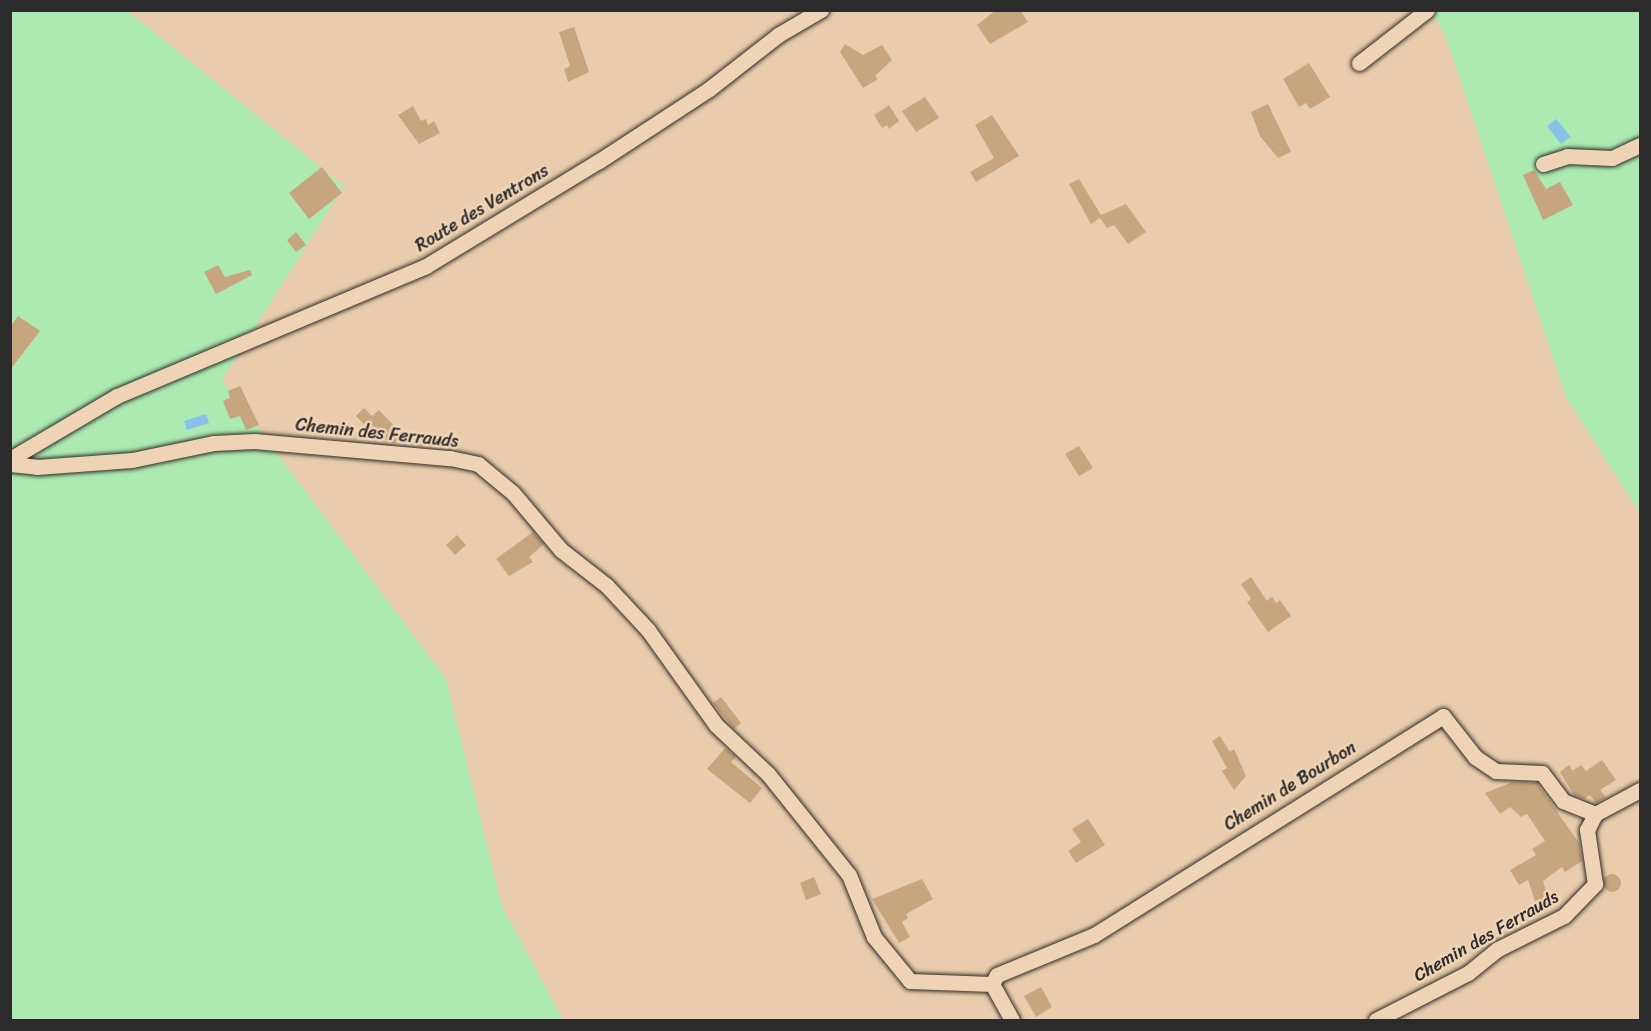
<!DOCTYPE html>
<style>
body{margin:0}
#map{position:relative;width:1651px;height:1031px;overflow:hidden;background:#e9ccab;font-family:Sriracha,sans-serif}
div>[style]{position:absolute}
.green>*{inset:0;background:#adeab1}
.water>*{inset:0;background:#8ac1e8}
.building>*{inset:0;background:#c7a67f}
.round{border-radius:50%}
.roads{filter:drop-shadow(0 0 2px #2b2b2b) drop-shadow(0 0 2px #2b2b2b)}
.minor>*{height:15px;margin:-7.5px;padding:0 7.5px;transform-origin:7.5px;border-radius:7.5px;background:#efd3b5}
span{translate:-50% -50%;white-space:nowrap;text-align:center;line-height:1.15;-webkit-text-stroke:5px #efd3b5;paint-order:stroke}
.street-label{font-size:18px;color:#2b2b2b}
.frame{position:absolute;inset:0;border:12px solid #2b2b2b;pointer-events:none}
</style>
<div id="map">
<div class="green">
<i style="clip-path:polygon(10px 11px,128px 11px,344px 186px,222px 380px,446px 679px,502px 906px,563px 1020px,11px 1020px)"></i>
<i style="clip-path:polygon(1431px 11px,1640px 11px,1640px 513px,1566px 397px,1445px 35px)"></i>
</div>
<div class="water">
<i style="clip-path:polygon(1556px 119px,1571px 137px,1561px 144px,1547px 126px)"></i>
<i style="clip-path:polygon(206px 414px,209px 423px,187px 430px,184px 421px)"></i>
</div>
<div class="building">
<i style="clip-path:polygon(996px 10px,1020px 10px,1028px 22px,990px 44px,977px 25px)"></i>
<i style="clip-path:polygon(574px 27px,589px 72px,568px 82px,564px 69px,570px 66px,559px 32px)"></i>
<i style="clip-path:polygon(845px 44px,863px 55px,882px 45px,892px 60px,875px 76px,878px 79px,863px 88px,840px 52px)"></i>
<i style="clip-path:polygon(1309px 63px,1330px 97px,1310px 109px,1306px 103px,1299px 107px,1283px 79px)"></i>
<i style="clip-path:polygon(925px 97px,939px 118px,916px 132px,902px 111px)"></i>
<i style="clip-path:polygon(1268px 104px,1291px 152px,1278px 158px,1260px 136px,1251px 112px)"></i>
<i style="clip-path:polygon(889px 105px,899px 121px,889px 129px,887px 125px,882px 128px,874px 115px)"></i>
<i style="clip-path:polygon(413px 106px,421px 121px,426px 119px,428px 125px,434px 121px,440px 133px,419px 144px,398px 115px)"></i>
<i style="clip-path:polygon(992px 115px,1019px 156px,976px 182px,970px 172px,994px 158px,975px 125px)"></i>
<i style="clip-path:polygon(322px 167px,342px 193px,309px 219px,289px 193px)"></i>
<i style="clip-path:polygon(1534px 170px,1546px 189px,1560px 182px,1573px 205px,1543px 220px,1523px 175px)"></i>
<i style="clip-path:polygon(1079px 179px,1101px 215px,1126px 204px,1146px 232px,1128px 244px,1114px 225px,1107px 228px,1100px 218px,1091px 224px,1069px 184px)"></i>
<i style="clip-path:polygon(296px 232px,306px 245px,296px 252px,287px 240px)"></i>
<i style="clip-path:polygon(218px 265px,225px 277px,250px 270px,252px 275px,216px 294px,204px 272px)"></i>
<i style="clip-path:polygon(18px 316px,40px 331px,10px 370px,10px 327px)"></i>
<i style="clip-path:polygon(240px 386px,259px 425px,246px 430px,240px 416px,230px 419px,223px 401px,230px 398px,228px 391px)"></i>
<i style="clip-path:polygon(364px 408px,372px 416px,379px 410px,403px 435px,394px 443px,389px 443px,367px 421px,364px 424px,356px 416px)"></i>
<i style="clip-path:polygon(1079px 446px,1093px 468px,1079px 476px,1065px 454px)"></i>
<i style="clip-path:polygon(533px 532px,544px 544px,529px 557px,533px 562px,509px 576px,496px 559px)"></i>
<i style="clip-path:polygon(457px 535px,466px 545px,455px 555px,446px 545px)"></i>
<i style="clip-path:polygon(1251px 577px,1267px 601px,1272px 597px,1276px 603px,1280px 600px,1291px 616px,1268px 632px,1247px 602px,1251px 599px,1241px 584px)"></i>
<i style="clip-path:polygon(721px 697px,741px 723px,734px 729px,713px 703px)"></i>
<i style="clip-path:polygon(1220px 736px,1230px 752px,1234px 749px,1246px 776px,1234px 790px,1222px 771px,1227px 768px,1212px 741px)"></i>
<i style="clip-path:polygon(725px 748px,736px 757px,731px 762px,762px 788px,750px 803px,707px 769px)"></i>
<i style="clip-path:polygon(1602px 760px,1616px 780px,1600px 790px,1606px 797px,1596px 803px,1590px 795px,1584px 799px,1574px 795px,1560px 772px,1569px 765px,1577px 777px,1573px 770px,1581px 765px,1586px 771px)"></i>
<i style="clip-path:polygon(1513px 782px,1537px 783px,1579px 843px,1582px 861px,1565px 872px,1562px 867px,1543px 881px,1548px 897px,1535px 901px,1528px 880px,1519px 885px,1510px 870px,1536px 855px,1532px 849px,1545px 841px,1527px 814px,1521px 817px,1510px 807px,1500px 814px,1485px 793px)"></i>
<i style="clip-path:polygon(1088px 819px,1105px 845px,1076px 863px,1068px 851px,1081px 842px,1072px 829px)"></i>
<i class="round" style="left:1603px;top:874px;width:18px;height:18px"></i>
<i style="clip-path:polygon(814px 877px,821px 894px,806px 900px,800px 883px)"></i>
<i style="clip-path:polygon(922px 879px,933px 899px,906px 914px,908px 918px,902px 922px,910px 937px,899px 943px,872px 899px)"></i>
<i style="clip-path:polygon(1041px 987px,1052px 1007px,1036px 1017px,1024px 996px)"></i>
</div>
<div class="roads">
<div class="minor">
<i style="left:1359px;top:63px;width:86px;rotate:-37.9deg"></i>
<i style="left:1543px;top:164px;width:25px;rotate:-18deg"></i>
<i style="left:1567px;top:156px;width:45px;rotate:2.5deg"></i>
<i style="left:1612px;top:158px;width:31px;rotate:-25deg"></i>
<i style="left:10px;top:459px;width:124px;rotate:-30.5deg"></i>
<i style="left:117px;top:396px;width:335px;rotate:-22.8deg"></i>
<i style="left:426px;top:266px;width:202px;rotate:-31.3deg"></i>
<i style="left:599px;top:161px;width:131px;rotate:-33.2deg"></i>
<i style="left:709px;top:89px;width:88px;rotate:-38deg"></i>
<i style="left:778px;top:35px;width:50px;rotate:-30.2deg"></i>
<i style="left:10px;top:464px;width:27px;rotate:6deg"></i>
<i style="left:37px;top:467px;width:95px;rotate:-4.2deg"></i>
<i style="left:132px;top:460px;width:84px;rotate:-11.7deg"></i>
<i style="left:214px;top:443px;width:40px;rotate:-2.9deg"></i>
<i style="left:254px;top:441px;width:197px;rotate:5deg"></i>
<i style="left:450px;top:458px;width:29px;rotate:12deg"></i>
<i style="left:478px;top:464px;width:45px;rotate:39.6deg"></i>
<i style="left:513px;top:493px;width:75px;rotate:49.9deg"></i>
<i style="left:561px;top:550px;width:58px;rotate:38deg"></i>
<i style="left:607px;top:586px;width:60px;rotate:47deg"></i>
<i style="left:648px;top:630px;width:117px;rotate:54.4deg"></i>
<i style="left:716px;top:725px;width:71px;rotate:43.3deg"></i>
<i style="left:768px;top:774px;width:129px;rotate:51.3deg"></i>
<i style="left:849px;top:875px;width:67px;rotate:68deg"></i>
<i style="left:874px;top:937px;width:57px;rotate:50.7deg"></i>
<i style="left:910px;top:981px;width:82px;rotate:2.1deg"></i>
<i style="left:992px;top:984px;width:41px;rotate:60.9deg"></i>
<i style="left:992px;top:984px;width:10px;rotate:-61deg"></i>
<i style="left:997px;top:975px;width:105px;rotate:-22.4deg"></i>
<i style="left:1094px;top:935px;width:412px;rotate:-32.1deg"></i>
<i style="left:1443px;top:716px;width:52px;rotate:52deg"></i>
<i style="left:1475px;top:757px;width:25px;rotate:34deg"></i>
<i style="left:1496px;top:771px;width:46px;rotate:2.5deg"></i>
<i style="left:1542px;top:773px;width:35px;rotate:53deg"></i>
<i style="left:1563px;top:801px;width:35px;rotate:22deg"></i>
<i style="left:1376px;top:1020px;width:103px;rotate:-27.1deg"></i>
<i style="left:1468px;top:973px;width:38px;rotate:-39deg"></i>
<i style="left:1498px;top:949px;width:74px;rotate:-26.6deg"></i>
<i style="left:1564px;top:916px;width:45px;rotate:-45.9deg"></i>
<i style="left:1595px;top:884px;width:55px;rotate:-98.4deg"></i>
<i style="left:1587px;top:830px;width:18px;rotate:-63deg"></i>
<i style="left:1595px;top:814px;width:51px;rotate:-28.1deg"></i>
</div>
</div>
<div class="street-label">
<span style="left:482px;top:208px;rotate:-31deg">Route des Ventrons</span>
<span style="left:377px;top:433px;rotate:6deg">Chemin des Ferrauds</span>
<span style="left:1290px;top:786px;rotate:-32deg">Chemin de Bourbon</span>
<span style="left:1486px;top:936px;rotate:-30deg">Chemin des Ferrauds</span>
</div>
<div class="frame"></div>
</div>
